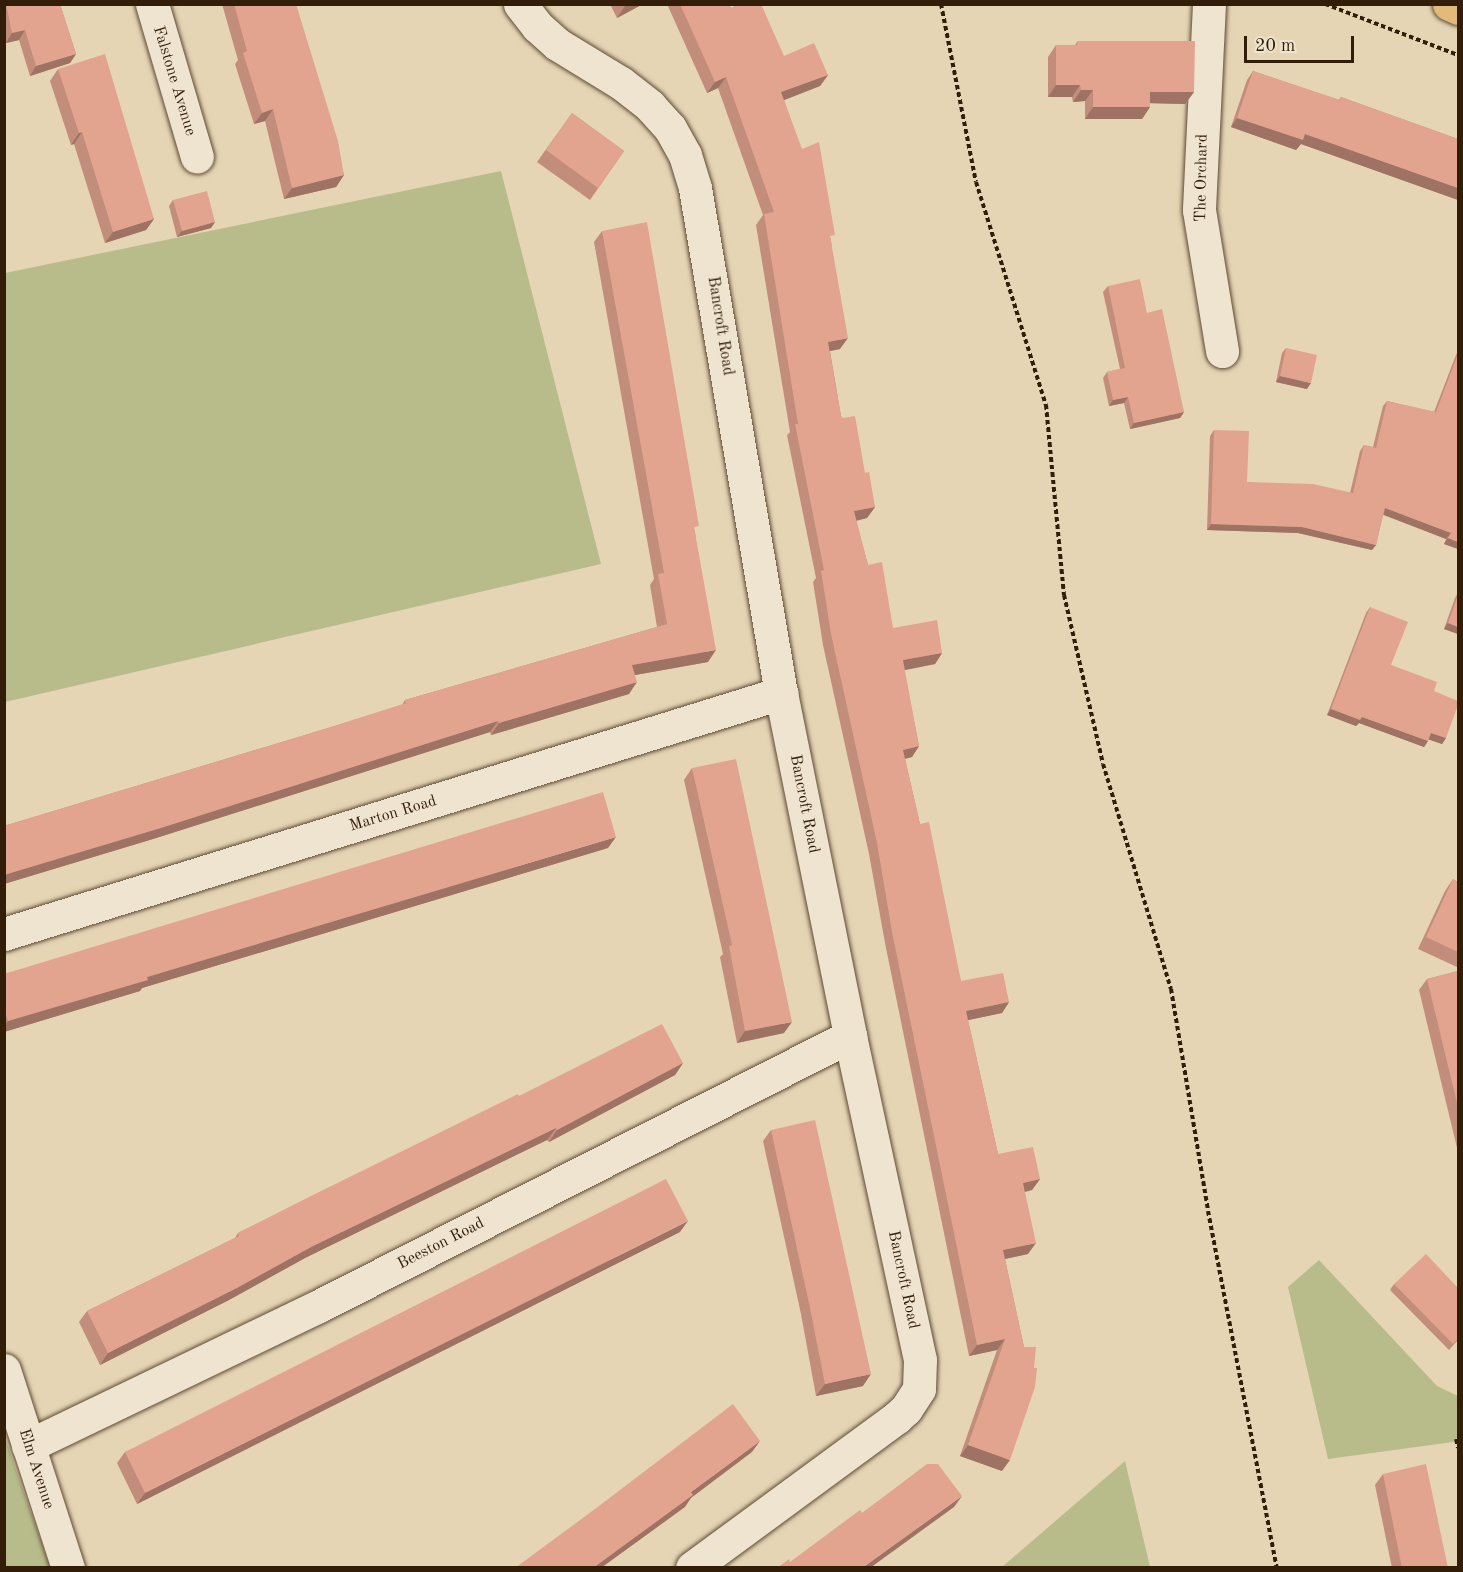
<!DOCTYPE html>
<style>
body{margin:0}
#map{position:relative;width:1463px;height:1572px;overflow:hidden;background:#e5d5b5;font-family:"Old Standard TT",serif}
div>[style]{position:absolute}
.green>*{inset:0;background:#b8bc8b}
.path>*{height:4px;margin-top:-2px;transform-origin:0;background:repeating-linear-gradient(90deg,#311d08 0 4.5px,transparent 0 7.5px)}
.roads{filter:drop-shadow(0 0 2px #5e4b33) drop-shadow(0 0 2px #5e4b33)}
.minor>*{height:33px;margin:-16.5px;padding:0 16.5px;transform-origin:16.5px;border-radius:16.5px;background:#eee4cf}
.major>*{height:33px;margin:-16.5px;padding:0 16.5px;transform-origin:16.5px;border-radius:16.5px;background:#e2ba7a}
.wall>*{inset:0;background:#c28d7b}
.shaded-wall>*{inset:0;background:#9e7364}
.building>*{inset:0;background:#e2a48f}
span{translate:-50% -50%;white-space:nowrap;text-align:center;line-height:1.15;-webkit-text-stroke:4.5px #eee4cf;paint-order:stroke}
.street-label{font-size:16px;color:#311d08}
.frame{position:absolute;inset:0;border:6px solid #311d08;pointer-events:none}
.scale{position:absolute;left:1244px;top:36px;width:110px;height:27px;box-sizing:border-box;border:3px solid #311d08;border-top:0;padding-left:8px;font-size:18px;line-height:21px;white-space:nowrap;color:#311d08;-webkit-text-stroke:4px #eee4cf;paint-order:stroke}
</style>
<div id="map">
<div class="green">
<i style="clip-path:polygon(501px 171px,601px 564px,5px 702px,5px 273px)"></i>
<i style="clip-path:polygon(1319px 1260px,1437px 1386px,1458px 1396px,1458px 1437px,1453px 1442px,1328px 1459px,1288px 1287px)"></i>
<i style="clip-path:polygon(5px 1437px,15px 1467px,50px 1567px,5px 1567px)"></i>
<i style="clip-path:polygon(1125px 1461px,1150px 1567px,1002px 1567px)"></i>
</div>
<div class="path">
<i style="left:941px;top:4px;width:181px;rotate:78.9deg"></i>
<i style="left:976px;top:182px;width:234px;rotate:72.6deg"></i>
<i style="left:1046px;top:405px;width:191px;rotate:84.6deg"></i>
<i style="left:1064px;top:595px;width:173px;rotate:77deg"></i>
<i style="left:1103px;top:764px;width:235px;rotate:73.2deg"></i>
<i style="left:1171px;top:989px;width:225px;rotate:80.5deg"></i>
<i style="left:1208px;top:1211px;width:364px;rotate:79.1deg"></i>
<i style="left:1325px;top:4px;width:142px;rotate:21deg"></i>
<i style="left:1456px;top:1439px;width:9px;rotate:77deg"></i>
</div>
<div class="roads">
<div class="minor">
<i style="left:152px;top:4px;width:159px;rotate:73.6deg"></i>
<i style="left:520px;top:4px;width:28px;rotate:52deg"></i>
<i style="left:537px;top:26px;width:27px;rotate:42deg"></i>
<i style="left:557px;top:44px;width:75px;rotate:31.4deg"></i>
<i style="left:621px;top:83px;width:37px;rotate:38deg"></i>
<i style="left:650px;top:106px;width:30px;rotate:48deg"></i>
<i style="left:670px;top:128px;width:31px;rotate:61deg"></i>
<i style="left:685px;top:155px;width:34px;rotate:73deg"></i>
<i style="left:695px;top:188px;width:512px;rotate:80.34deg"></i>
<i style="left:781px;top:693px;width:350px;rotate:78.6deg"></i>
<i style="left:850px;top:1036px;width:331px;rotate:77.8deg"></i>
<i style="left:920px;top:1360px;width:29px;rotate:92deg"></i>
<i style="left:919px;top:1389px;width:24px;rotate:123deg"></i>
<i style="left:906px;top:1409px;width:13px;rotate:138deg"></i>
<i style="left:896px;top:1418px;width:253px;rotate:143.7deg"></i>
<i style="left:1209px;top:4px;width:206px;rotate:92.8deg"></i>
<i style="left:1199px;top:210px;width:143px;rotate:80.7deg"></i>
<i style="left:4px;top:934px;width:814px;rotate:-17.23deg"></i>
<i style="left:4px;top:1370px;width:208px;rotate:72.1deg"></i>
<i style="left:28px;top:1446px;width:321px;rotate:-25.7deg"></i>
<i style="left:317px;top:1307px;width:598px;rotate:-26.95deg"></i>
</div>
<div class="major">
<i style="left:1449px;top:4px;width:10px;rotate:24deg"></i>
</div>
</div>
<div class="wall">
<i style="clip-path:polygon(4px 4px,60px 4px,76px 54px,70px 63px,30px 76px,19px 40px,6px 43px,4px 38px)"></i>
<i style="clip-path:polygon(222px 4px,298px 4px,296px 6px,344px 175px,336px 187px,284px 199px,265px 121px,254px 124px,235px 64px,238px 60px)"></i>
<i style="clip-path:polygon(610px 4px,643px 4px,617px 18px)"></i>
<i style="clip-path:polygon(667px 4px,729px 4px,731px 8px,784px 56px,828px 75px,820px 86px,784px 100px,831px 240px,840px 349px,830px 351px,841px 416px,865px 473px,875px 507px,867px 518px,856px 521px,868px 565px,893px 628px,942px 653px,935px 664px,904px 670px,919px 746px,912px 757px,905px 759px,920px 824px,961px 981px,1009px 1002px,1002px 1013px,968px 1020px,998px 1154px,1040px 1179px,1032px 1190px,1025px 1192px,1028px 1254px,1005px 1259px,1024px 1347px,1002px 1471px,960px 1456px,997px 1350px,969px 1356px,885px 943px,869px 854px,823px 645px,813px 582px,816px 578px,787px 435px,790px 432px,756px 225px,763px 215px,718px 88px,707px 93px)"></i>
<i style="clip-path:polygon(1078px 41px,1194px 92px,1185px 104px,1150px 103px,1150px 107px,1142px 119px,1085px 119px,1085px 101px,1073px 102px,1072px 97px,1048px 97px,1048px 57px,1056px 45px,1075px 45px)"></i>
<i style="clip-path:polygon(58px 69px,154px 219px,146px 230px,105px 243px,74px 144px,71px 145px,50px 81px)"></i>
<i style="clip-path:polygon(1253px 71px,1339px 100px,1341px 97px,1458px 139px,1458px 200px,1301px 144px,1296px 150px,1231px 127px,1247px 80px)"></i>
<i style="clip-path:polygon(572px 113px,624px 151px,590px 200px,537px 162px)"></i>
<i style="clip-path:polygon(173px 200px,215px 222px,211px 228px,177px 237px,169px 206px)"></i>
<i style="clip-path:polygon(602px 231px,695px 532px,708px 662px,635px 675px,629px 694px,491px 735px,490px 732px,153px 839px,4px 884px,4px 826px,328px 728px,402px 705px,405px 700px,657px 627px,650px 585px,654px 579px,594px 242px)"></i>
<i style="clip-path:polygon(1108px 286px,1147px 313px,1184px 412px,1180px 418px,1130px 429px,1124px 403px,1109px 406px,1103px 378px,1107px 372px,1120px 369px,1103px 292px)"></i>
<i style="clip-path:polygon(1286px 348px,1307px 389px,1276px 382px,1282px 353px)"></i>
<i style="clip-path:polygon(1458px 351px,1458px 549px,1444px 544px,1446px 539px,1383px 514px,1376px 545px,1372px 550px,1298px 533px,1207px 530px,1210px 436px,1214px 430px,1247px 482px,1350px 493px,1360px 451px,1364px 445px,1373px 447px,1383px 406px,1387px 401px,1434px 412px,1456px 355px)"></i>
<i style="clip-path:polygon(1458px 593px,1458px 634px,1444px 629px,1455px 598px)"></i>
<i style="clip-path:polygon(1370px 607px,1391px 665px,1434px 691px,1446px 738px,1442px 744px,1429px 739px,1424px 747px,1359px 723px,1356px 726px,1327px 715px,1366px 613px)"></i>
<i style="clip-path:polygon(692px 768px,784px 1033px,737px 1043px,720px 957px,723px 954px,684px 780px)"></i>
<i style="clip-path:polygon(608px 848px,142px 988px,140px 991px,4px 1032px,4px 974px)"></i>
<i style="clip-path:polygon(1453px 879px,1458px 882px,1458px 964px,1457px 967px,1418px 949px,1445px 891px)"></i>
<i style="clip-path:polygon(1458px 971px,1458px 1152px,1419px 990px,1427px 979px)"></i>
<i style="clip-path:polygon(683px 1063px,675px 1075px,549px 1142px,547px 1140px,305px 1258px,229px 1300px,100px 1365px,79px 1322px,87px 1311px,235px 1238px,238px 1233px,519px 1096px)"></i>
<i style="clip-path:polygon(771px 1130px,863px 1386px,816px 1396px,801px 1314px,763px 1141px)"></i>
<i style="clip-path:polygon(680px 1232px,137px 1504px,117px 1463px,125px 1452px)"></i>
<i style="clip-path:polygon(1394px 1284px,1458px 1340px,1449px 1350px,1390px 1290px)"></i>
<i style="clip-path:polygon(1383px 1474px,1448px 1568px,1392px 1568px,1375px 1485px)"></i>
</div>
<div class="shaded-wall">
<i style="clip-path:polygon(629px 4px,643px 4px,617px 18px,625px 6px)"></i>
<i style="clip-path:polygon(25px 30px,19px 40px,6px 43px,12px 33px)"></i>
<i style="clip-path:polygon(76px 54px,70px 63px,30px 76px,36px 66px)"></i>
<i style="clip-path:polygon(828px 75px,820px 86px,774px 104px,781px 92px)"></i>
<i style="clip-path:polygon(726px 77px,718px 88px,707px 93px,715px 82px)"></i>
<i style="clip-path:polygon(1056px 85px,1080px 85px,1072px 97px,1048px 97px)"></i>
<i style="clip-path:polygon(1081px 90px,1093px 90px,1085px 101px,1073px 102px)"></i>
<i style="clip-path:polygon(1150px 92px,1194px 92px,1185px 104px,1142px 103px)"></i>
<i style="clip-path:polygon(1093px 107px,1150px 107px,1142px 119px,1085px 119px)"></i>
<i style="clip-path:polygon(273px 109px,265px 121px,254px 124px,262px 113px)"></i>
<i style="clip-path:polygon(1237px 118px,1305px 134px,1458px 188px,1458px 200px,1301px 144px,1296px 150px,1231px 127px)"></i>
<i style="clip-path:polygon(82px 132px,74px 144px,71px 145px,79px 133px)"></i>
<i style="clip-path:polygon(344px 175px,336px 187px,284px 199px,292px 188px)"></i>
<i style="clip-path:polygon(154px 219px,146px 230px,105px 243px,113px 232px)"></i>
<i style="clip-path:polygon(215px 222px,211px 228px,177px 237px,182px 231px)"></i>
<i style="clip-path:polygon(848px 338px,840px 349px,820px 353px,828px 342px)"></i>
<i style="clip-path:polygon(1280px 376px,1311px 383px,1307px 389px,1276px 382px)"></i>
<i style="clip-path:polygon(1128px 397px,1124px 403px,1109px 406px,1113px 400px)"></i>
<i style="clip-path:polygon(1184px 412px,1180px 418px,1130px 429px,1134px 423px)"></i>
<i style="clip-path:polygon(875px 507px,867px 518px,846px 523px,854px 511px)"></i>
<i style="clip-path:polygon(1385px 508px,1451px 533px,1446px 539px,1381px 514px)"></i>
<i style="clip-path:polygon(1211px 524px,1302px 527px,1376px 545px,1372px 550px,1298px 533px,1207px 530px)"></i>
<i style="clip-path:polygon(1448px 538px,1458px 542px,1458px 549px,1444px 544px)"></i>
<i style="clip-path:polygon(1448px 623px,1458px 627px,1458px 634px,1444px 629px)"></i>
<i style="clip-path:polygon(716px 650px,708px 662px,624px 677px,632px 665px)"></i>
<i style="clip-path:polygon(942px 653px,935px 664px,895px 672px,903px 660px)"></i>
<i style="clip-path:polygon(637px 682px,629px 694px,491px 735px,499px 723px)"></i>
<i style="clip-path:polygon(1331px 709px,1362px 717px,1428px 741px,1424px 747px,1359px 723px,1356px 726px,1327px 715px)"></i>
<i style="clip-path:polygon(498px 721px,490px 732px,153px 839px,4px 884px,4px 875px)"></i>
<i style="clip-path:polygon(1431px 733px,1446px 738px,1442px 744px,1427px 739px)"></i>
<i style="clip-path:polygon(919px 746px,912px 757px,895px 761px,903px 750px)"></i>
<i style="clip-path:polygon(616px 837px,608px 848px,142px 988px,140px 991px,4px 1032px,4px 1026px,8px 1021px,147px 977px)"></i>
<i style="clip-path:polygon(1009px 1002px,1002px 1013px,959px 1022px,966px 1011px)"></i>
<i style="clip-path:polygon(792px 1022px,784px 1033px,737px 1043px,745px 1031px)"></i>
<i style="clip-path:polygon(683px 1063px,675px 1075px,549px 1142px,557px 1130px)"></i>
<i style="clip-path:polygon(556px 1128px,547px 1140px,305px 1258px,229px 1300px,100px 1365px,108px 1353px,313px 1246px)"></i>
<i style="clip-path:polygon(1040px 1179px,1032px 1190px,1015px 1194px,1023px 1183px)"></i>
<i style="clip-path:polygon(688px 1221px,680px 1232px,137px 1504px,145px 1493px)"></i>
<i style="clip-path:polygon(1036px 1243px,1028px 1254px,995px 1261px,1003px 1250px)"></i>
<i style="clip-path:polygon(1005px 1339px,997px 1350px,969px 1356px,977px 1345px)"></i>
<i style="clip-path:polygon(871px 1374px,863px 1386px,816px 1396px,825px 1384px)"></i>
<i style="clip-path:polygon(760px 1441px,752px 1452px,691px 1498px,685px 1507px,601px 1568px,593px 1568px,691px 1492px)"></i>
<i style="clip-path:polygon(968px 1445px,1010px 1460px,1002px 1471px,960px 1456px)"></i>
<i style="clip-path:polygon(962px 1496px,954px 1507px,870px 1568px,862px 1568px)"></i>
</div>
<div class="building">
<i style="clip-path:polygon(6px 4px,60px 4px,76px 54px,36px 66px,25px 30px,12px 33px)"></i>
<i style="clip-path:polygon(234px 4px,296px 4px,338px 141px,344px 175px,292px 188px,273px 109px,262px 113px,243px 53px,247px 51px)"></i>
<i style="clip-path:polygon(680px 4px,729px 4px,731px 8px,738px 4px,761px 4px,784px 56px,814px 43px,828px 75px,781px 92px,802px 149px,819px 142px,835px 235px,830px 236px,848px 338px,828px 342px,841px 416px,843px 418px,855px 416px,865px 473px,869px 472px,875px 507px,854px 511px,868px 565px,882px 562px,893px 628px,937px 620px,942px 653px,903px 660px,919px 746px,903px 750px,920px 824px,929px 822px,961px 981px,1003px 973px,1009px 1002px,966px 1011px,998px 1154px,1033px 1147px,1040px 1179px,1023px 1183px,1036px 1243px,1003px 1250px,1024px 1347px,1036px 1347px,1034px 1368px,1037px 1368px,1035px 1387px,1010px 1460px,968px 1445px,1005px 1339px,977px 1345px,892px 932px,877px 843px,831px 634px,821px 571px,824px 570px,795px 424px,798px 424px,764px 214px,774px 212px,726px 77px,715px 82px)"></i>
<i style="clip-path:polygon(1078px 41px,1195px 41px,1194px 92px,1150px 92px,1150px 107px,1093px 107px,1093px 90px,1081px 90px,1080px 85px,1056px 85px,1056px 45px,1077px 45px)"></i>
<i style="clip-path:polygon(105px 54px,154px 219px,113px 232px,82px 132px,79px 133px,58px 69px)"></i>
<i style="clip-path:polygon(1253px 71px,1340px 100px,1341px 97px,1458px 139px,1458px 188px,1305px 134px,1303px 140px,1237px 118px)"></i>
<i style="clip-path:polygon(572px 113px,624px 151px,598px 188px,546px 150px)"></i>
<i style="clip-path:polygon(207px 191px,215px 222px,182px 231px,173px 200px)"></i>
<i style="clip-path:polygon(647px 222px,699px 526px,694px 527px,716px 650px,632px 665px,637px 682px,499px 723px,498px 721px,161px 828px,4px 875px,4px 826px,328px 728px,406px 703px,405px 700px,667px 624px,658px 574px,664px 573px,602px 231px)"></i>
<i style="clip-path:polygon(1140px 279px,1147px 313px,1162px 309px,1184px 412px,1134px 423px,1128px 397px,1113px 400px,1107px 372px,1125px 368px,1108px 286px)"></i>
<i style="clip-path:polygon(1286px 348px,1317px 355px,1311px 383px,1280px 376px)"></i>
<i style="clip-path:polygon(1458px 354px,1458px 542px,1448px 538px,1451px 533px,1385px 508px,1376px 545px,1302px 527px,1211px 524px,1214px 430px,1249px 431px,1247px 482px,1313px 484px,1353px 493px,1364px 445px,1376px 448px,1387px 401px,1436px 412px)"></i>
<i style="clip-path:polygon(1458px 595px,1458px 627px,1448px 623px)"></i>
<i style="clip-path:polygon(1370px 607px,1408px 622px,1391px 665px,1437px 682px,1434px 691px,1458px 701px,1458px 705px,1446px 738px,1431px 733px,1428px 741px,1362px 717px,1360px 720px,1331px 709px)"></i>
<i style="clip-path:polygon(736px 759px,792px 1022px,745px 1031px,729px 946px,732px 945px,692px 768px)"></i>
<i style="clip-path:polygon(603px 792px,616px 837px,147px 977px,148px 980px,8px 1021px,4px 1010px,4px 974px)"></i>
<i style="clip-path:polygon(1453px 879px,1458px 882px,1458px 952px,1426px 937px)"></i>
<i style="clip-path:polygon(1458px 971px,1458px 1107px,1427px 979px)"></i>
<i style="clip-path:polygon(662px 1024px,683px 1063px,557px 1130px,556px 1128px,313px 1246px,237px 1288px,108px 1353px,87px 1311px,239px 1236px,238px 1233px,309px 1197px,518px 1094px,519px 1096px)"></i>
<i style="clip-path:polygon(815px 1120px,871px 1374px,825px 1384px,809px 1303px,771px 1130px)"></i>
<i style="clip-path:polygon(666px 1179px,688px 1221px,145px 1493px,125px 1452px)"></i>
<i style="clip-path:polygon(1426px 1254px,1458px 1288px,1458px 1339px,1453px 1344px,1394px 1284px)"></i>
<i style="clip-path:polygon(733px 1404px,760px 1441px,691px 1492px,693px 1495px,593px 1568px,515px 1568px,595px 1509px)"></i>
<i style="clip-path:polygon(927px 1464px,938px 1464px,962px 1496px,862px 1568px,777px 1568px,789px 1559px,790px 1562px,860px 1510px,862px 1513px)"></i>
<i style="clip-path:polygon(1426px 1464px,1448px 1568px,1402px 1568px,1383px 1474px)"></i>
</div>
<div class="street-label">
<span style="left:174px;top:81px;rotate:73deg">Falstone Avenue</span>
<span style="left:1202px;top:178px;rotate:-89deg">The Orchard</span>
<span style="left:720px;top:326px;rotate:81deg">Bancroft Road</span>
<span style="left:804px;top:804px;rotate:79deg">Bancroft Road</span>
<span style="left:393px;top:814px;rotate:-17deg">Marton Road</span>
<span style="left:441px;top:1244px;rotate:-27deg">Beeston Road</span>
<span style="left:903px;top:1280px;rotate:78deg">Bancroft Road</span>
<span style="left:36px;top:1469px;rotate:72deg">Elm Avenue</span>
</div>
<div class="frame"></div>
<div class="scale">20 m</div>
</div>
